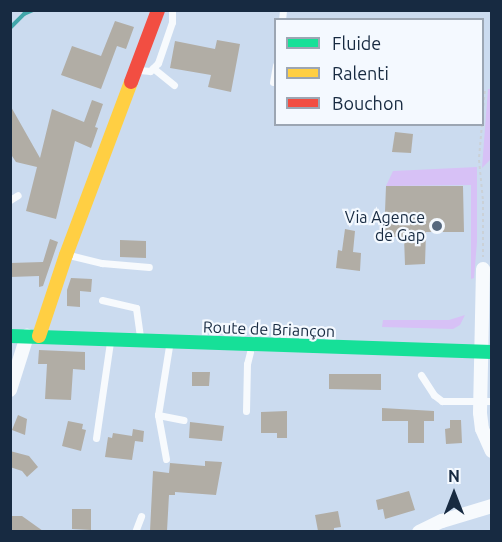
<!DOCTYPE html>
<meta charset="utf-8">
<style>
body{margin:0}
#map{position:relative;width:502px;height:542px;overflow:hidden;background:#cbdbef;font-family:Ubuntu,sans-serif}
div>[style]{position:absolute}
.green>*{inset:0;background:#d7c1f6}
.stream>*{height:4px;margin:-2px;padding:0 2px;transform-origin:2px;border-radius:2px;background:#41a6aa}
.building>*{inset:0;background:#b1ada5}
.path>*{height:2px;margin-top:-1px;transform-origin:0;background:repeating-linear-gradient(90deg,#cbd1d7 0 3px,transparent 0 6px)}
.lane>*{height:7px;margin:-3.5px;padding:0 3.5px;transform-origin:3.5px;border-radius:3.5px;background:#f7fafd}
.street>*{height:14px;margin:-7px;padding:0 7px;transform-origin:7px;border-radius:7px;background:#f7fafd}
.fast>*{height:14px;margin:-7px;padding:0 7px;transform-origin:7px;border-radius:7px;background:#16e098}
.slow>*{height:14px;margin:-7px;padding:0 7px;transform-origin:7px;border-radius:7px;background:#ffcf43}
.jam>*{height:14px;margin:-7px;padding:0 7px;transform-origin:7px;border-radius:7px;background:#f24e42}
.dots>*{width:16px;height:16px;translate:-50% -50%;box-sizing:border-box;border:3px solid #f4f9ff;border-radius:50%}
span{translate:-50% -50%;white-space:nowrap;text-align:center;line-height:1.15;-webkit-text-stroke:4.5px #f4f9ff;paint-order:stroke}
.poi-label{font-size:16px;color:#172a41}
.right{translate:-100% -50%;text-align:right}
.street-label{font-size:16px;color:#172a41}
.frame{position:absolute;inset:0;border:12px solid #172a41;pointer-events:none}
.legend{position:absolute;left:274px;top:18px;width:210px;height:108px;box-sizing:border-box;background:#f4f9ff;border:2px solid #9ca6b3;margin:0;padding:8px 10px;list-style:none;font-size:18px;color:#172a41}
.legend li{display:flex;align-items:center;gap:12px;height:30px}
.legend b{width:30px;border:2px solid #9ca6b3}
.north{position:absolute;left:424px;top:464px;width:60px;height:60px;-webkit-text-stroke:4px #f4f9ff;paint-order:stroke;rotate:0deg;font-size:16px;font-weight:700;line-height:24px;text-align:center;color:#172a41}
.north::after{content:'';display:block;margin:auto;width:21px;height:27px;background:#172a41;clip-path:polygon(50% 0,100% 100%,50% 72%,0 100%)}
</style>
<div id="map">
<div class="green">
<i style="clip-path:polygon(488px 89px,492px 89px,491px 159px,482px 168px)"></i>
<i style="clip-path:polygon(477px 167px,477px 242px,474px 278px,471px 279px,471px 185px,386px 186px,393px 171px)"></i>
<i style="clip-path:polygon(465px 315px,460px 325px,453px 329px,382px 327px,383px 320px,449px 320px)"></i>
</div>
<div class="stream">
<i style="left:10px;top:28px;width:20px;rotate:-45deg"></i>
<i style="left:24px;top:14px;width:10px;rotate:-24deg"></i>
</div>
<div class="building">
<i style="clip-path:polygon(115px 21px,134px 27px,126px 49px,117px 46px,101px 89px,61px 75px,72px 46px,101px 56px)"></i>
<i style="clip-path:polygon(217px 40px,240px 44px,231px 92px,208px 87px,211px 75px,170px 68px,175px 41px,215px 49px)"></i>
<i style="clip-path:polygon(92px 100px,103px 104px,95px 127px,98px 128px,91px 148px,75px 141px,56px 219px,26px 211px,37px 167px,16px 162px,10px 153px,10px 105px,40px 158px,52px 109px,84px 122px)"></i>
<i style="clip-path:polygon(395px 132px,413px 134px,411px 153px,392px 152px)"></i>
<i style="clip-path:polygon(386px 186px,463px 186px,464px 232px,426px 232px,425px 264px,405px 265px,404px 237px,384px 237px)"></i>
<i style="clip-path:polygon(345px 229px,355px 231px,353px 252px,361px 253px,360px 271px,336px 268px,338px 250px,342px 251px)"></i>
<i style="clip-path:polygon(50px 239px,58px 242px,43px 286px,39px 287px,39px 276px,10px 277px,10px 263px,43px 262px)"></i>
<i style="clip-path:polygon(120px 240px,146px 241px,146px 258px,120px 257px)"></i>
<i style="clip-path:polygon(71px 278px,92px 279px,91px 292px,80px 291px,80px 307px,67px 306px,67px 290px)"></i>
<i style="clip-path:polygon(39px 350px,85px 352px,85px 370px,73px 369px,71px 400px,45px 399px,47px 364px,38px 364px)"></i>
<i style="clip-path:polygon(192px 372px,210px 372px,209px 386px,192px 386px)"></i>
<i style="clip-path:polygon(329px 374px,381px 374px,381px 390px,329px 389px)"></i>
<i style="clip-path:polygon(382px 408px,434px 411px,434px 421px,424px 421px,424px 443px,408px 443px,408px 421px,382px 421px)"></i>
<i style="clip-path:polygon(287px 411px,287px 438px,277px 438px,277px 433px,261px 433px,261px 412px)"></i>
<i style="clip-path:polygon(18px 415px,27px 419px,25px 435px,12px 430px)"></i>
<i style="clip-path:polygon(450px 420px,461px 420px,462px 443px,446px 444px,445px 429px,450px 428px)"></i>
<i style="clip-path:polygon(68px 421px,83px 424px,82px 429px,86px 430px,81px 451px,62px 446px)"></i>
<i style="clip-path:polygon(190px 422px,224px 426px,222px 441px,189px 438px)"></i>
<i style="clip-path:polygon(133px 429px,144px 431px,143px 442px,135px 441px,132px 460px,105px 457px,108px 437px,112px 438px,113px 433px,132px 436px)"></i>
<i style="clip-path:polygon(10px 451px,29px 456px,38px 467px,27px 477px,22px 471px,10px 467px)"></i>
<i style="clip-path:polygon(205px 461px,222px 462px,216px 495px,175px 492px,175px 495px,169px 495px,167px 531px,150px 531px,153px 471px,169px 473px,170px 463px,205px 466px)"></i>
<i style="clip-path:polygon(409px 491px,415px 510px,385px 519px,383px 509px,378px 510px,376px 500px)"></i>
<i style="clip-path:polygon(72px 509px,91px 509px,91px 530px,72px 529px)"></i>
<i style="clip-path:polygon(338px 511px,341px 527px,334px 528px,334px 531px,318px 531px,315px 515px)"></i>
<i style="clip-path:polygon(10px 516px,22px 516px,43px 531px,10px 531px)"></i>
</div>
<div class="path">
<i style="left:482px;top:118px;width:29px;rotate:-84deg"></i>
<i style="left:482px;top:124px;width:36px;rotate:95deg"></i>
<i style="left:479px;top:160px;width:41px;rotate:84.4deg"></i>
<i style="left:483px;top:201px;width:56px;rotate:90deg"></i>
</div>
<div class="lane">
<i style="left:282px;top:20px;width:10px;rotate:-84deg"></i>
<i style="left:153px;top:68px;width:27px;rotate:39deg"></i>
<i style="left:139px;top:70px;width:11px;rotate:5deg"></i>
<i style="left:150px;top:71px;width:11px;rotate:-45deg"></i>
<i style="left:158px;top:63px;width:43px;rotate:-71.1deg"></i>
<i style="left:172px;top:22px;width:12px;rotate:-90deg"></i>
<i style="left:273px;top:82px;width:17px;rotate:-80deg"></i>
<i style="left:10px;top:200px;width:9px;rotate:-32deg"></i>
<i style="left:69px;top:255px;width:34px;rotate:14deg"></i>
<i style="left:102px;top:263px;width:47px;rotate:4.9deg"></i>
<i style="left:102px;top:300px;width:35px;rotate:13deg"></i>
<i style="left:136px;top:308px;width:30px;rotate:82deg"></i>
<i style="left:421px;top:375px;width:24px;rotate:57deg"></i>
<i style="left:434px;top:395px;width:10px;rotate:37deg"></i>
<i style="left:442px;top:401px;width:50px"></i>
<i style="left:246px;top:411px;width:47px;rotate:-88.8deg"></i>
<i style="left:247px;top:364px;width:16px;rotate:-76deg"></i>
<i style="left:158px;top:415px;width:26px;rotate:11deg"></i>
<i style="left:96px;top:438px;width:97px;rotate:-81.7deg"></i>
<i style="left:166px;top:459px;width:45px;rotate:-100.3deg"></i>
<i style="left:158px;top:415px;width:70px;rotate:-80.9deg"></i>
<i style="left:135px;top:532px;width:17px;rotate:-69deg"></i>
</div>
<div class="street">
<i style="left:483px;top:269px;width:144px;rotate:91.2deg"></i>
<i style="left:480px;top:413px;width:16px;rotate:83deg"></i>
<i style="left:482px;top:429px;width:24px;rotate:66deg"></i>
<i style="left:10px;top:390px;width:57px;rotate:-72.5deg"></i>
<i style="left:419px;top:532px;width:25px;rotate:-26deg"></i>
<i style="left:442px;top:521px;width:52px;rotate:-16.7deg"></i>
</div>
<div class="fast">
<i style="left:10px;top:336px;width:482px;rotate:1.9deg"></i>
</div>
<div class="slow">
<i style="left:39px;top:336px;width:85px;rotate:-71.6deg"></i>
<i style="left:66px;top:255px;width:185px;rotate:-69.4deg"></i>
</div>
<div class="jam">
<i style="left:131px;top:82px;width:77px;rotate:-69.4deg"></i>
</div>
<div class="dots">
<i style="left:437px;top:226px;background:#56687e"></i>
</div>
<div class="poi-label">
<span class="right" style="left:425px;top:226px">Via Agence<br>de Gap</span>
</div>
<div class="street-label">
<span style="left:269px;top:329px;rotate:2deg">Route de Briançon</span>
</div>
<div class="frame"></div>
<ul class="legend">
<li><b style="height:8px;background:#16e098"></b>Fluide</li>
<li><b style="height:8px;background:#ffcf43"></b>Ralenti</li>
<li><b style="height:8px;background:#f24e42"></b>Bouchon</li>
</ul>
<div class="north">N</div>
</div>
